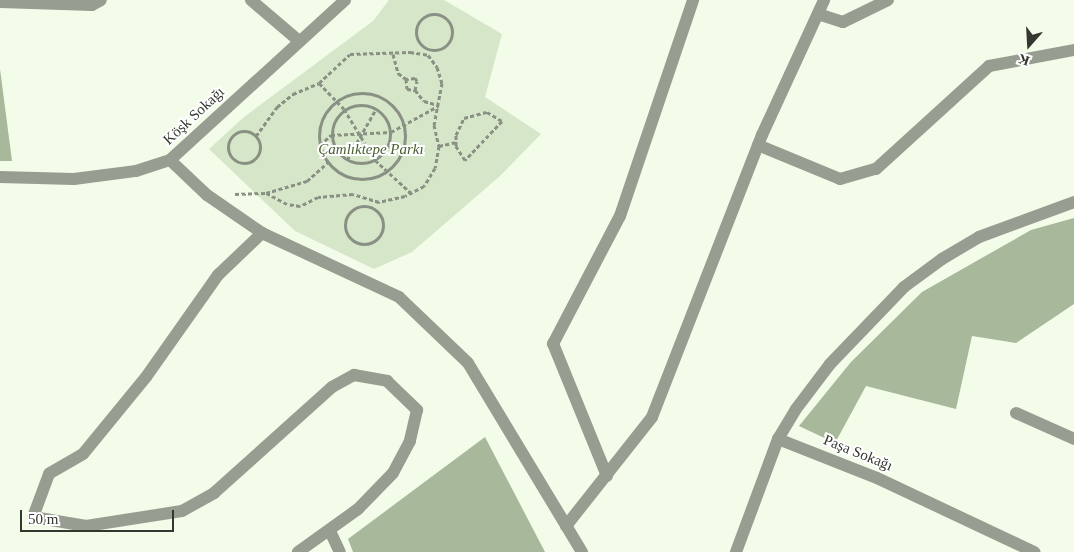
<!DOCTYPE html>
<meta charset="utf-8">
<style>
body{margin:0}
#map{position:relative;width:1074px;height:552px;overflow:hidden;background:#f2fce9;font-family:Georgia,serif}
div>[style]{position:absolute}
.green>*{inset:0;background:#d6e6c8}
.forest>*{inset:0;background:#a8b89b}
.path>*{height:3px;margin-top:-1.5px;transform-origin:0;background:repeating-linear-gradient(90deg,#8a9184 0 4px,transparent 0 6.5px)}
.path>.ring{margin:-1.5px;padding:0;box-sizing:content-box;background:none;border:3px solid #8a9184;border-radius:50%}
.minor>*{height:12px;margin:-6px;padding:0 6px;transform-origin:6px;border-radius:6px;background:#979e91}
span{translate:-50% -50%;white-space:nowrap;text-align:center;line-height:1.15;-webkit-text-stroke:4px #fff;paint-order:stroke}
.street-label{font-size:15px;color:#343730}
.park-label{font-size:15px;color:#495f31;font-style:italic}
.north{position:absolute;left:1004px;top:20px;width:50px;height:50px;-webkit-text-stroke:4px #fff;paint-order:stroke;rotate:199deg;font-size:14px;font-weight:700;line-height:20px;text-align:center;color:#343730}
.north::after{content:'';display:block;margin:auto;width:18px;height:22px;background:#343730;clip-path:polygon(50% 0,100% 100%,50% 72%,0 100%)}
.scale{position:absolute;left:20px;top:510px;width:154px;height:22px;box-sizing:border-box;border:2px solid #343730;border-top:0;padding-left:6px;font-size:15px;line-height:18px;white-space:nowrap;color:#343730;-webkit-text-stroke:4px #fff;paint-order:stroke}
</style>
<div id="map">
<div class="green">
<i style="clip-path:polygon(389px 0,444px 0,502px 34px,485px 97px,541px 134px,500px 176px,412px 252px,374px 269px,295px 231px,209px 149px,244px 117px,373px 21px)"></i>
</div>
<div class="forest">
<i style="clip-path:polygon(0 69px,12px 161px,0 161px)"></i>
<i style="clip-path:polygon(1074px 218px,1074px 304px,1016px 343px,972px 336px,956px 409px,866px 386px,835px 443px,799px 426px,851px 362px,922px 292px,1031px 230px)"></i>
<i style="clip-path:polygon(485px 437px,545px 552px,353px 552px,348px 539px)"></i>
</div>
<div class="path">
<i class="ring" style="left:416px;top:14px;width:33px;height:33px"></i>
<i style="left:393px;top:54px;width:20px;rotate:75deg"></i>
<i style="left:398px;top:73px;width:10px;rotate:37deg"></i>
<i style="left:319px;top:83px;width:36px;rotate:46deg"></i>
<i style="left:344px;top:109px;width:60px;rotate:58.7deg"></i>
<i style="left:375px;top:160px;width:49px;rotate:42.5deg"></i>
<i style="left:415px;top:90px;width:9px;rotate:-77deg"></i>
<i style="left:417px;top:81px;width:4px;rotate:-124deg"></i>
<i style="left:415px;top:78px;width:9px;rotate:174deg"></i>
<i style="left:406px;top:79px;width:10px;rotate:84deg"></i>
<i style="left:407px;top:89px;width:8px;rotate:7deg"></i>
<i style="left:415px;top:90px;width:14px;rotate:51deg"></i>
<i style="left:424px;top:101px;width:15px;rotate:16deg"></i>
<i class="ring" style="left:319px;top:93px;width:83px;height:83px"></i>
<i class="ring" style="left:332px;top:105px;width:55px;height:55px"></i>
<i style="left:487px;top:112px;width:17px;rotate:31deg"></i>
<i style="left:502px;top:121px;width:54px;rotate:133.5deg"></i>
<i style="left:465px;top:160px;width:17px;rotate:-123deg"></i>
<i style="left:456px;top:146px;width:11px;rotate:-90deg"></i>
<i style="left:456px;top:135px;width:19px;rotate:-65deg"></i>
<i style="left:464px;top:118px;width:24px;rotate:-15deg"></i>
<i class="ring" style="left:228px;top:131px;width:29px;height:29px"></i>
<i style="left:256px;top:136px;width:36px;rotate:-54deg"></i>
<i style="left:277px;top:107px;width:21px;rotate:-39deg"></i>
<i style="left:293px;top:94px;width:28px;rotate:-23deg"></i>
<i style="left:319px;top:83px;width:42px;rotate:-43.1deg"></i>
<i style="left:350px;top:54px;width:60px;rotate:-1.9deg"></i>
<i style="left:410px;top:52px;width:18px;rotate:9deg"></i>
<i style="left:428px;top:55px;width:15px;rotate:53deg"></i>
<i style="left:437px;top:67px;width:17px;rotate:73deg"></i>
<i style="left:442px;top:83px;width:43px;rotate:100.8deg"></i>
<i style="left:434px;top:125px;width:22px;rotate:77deg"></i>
<i style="left:439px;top:146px;width:22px;rotate:100deg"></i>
<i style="left:435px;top:168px;width:21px;rotate:121deg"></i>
<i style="left:424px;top:186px;width:21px;rotate:152deg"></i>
<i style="left:405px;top:196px;width:27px;rotate:167deg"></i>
<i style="left:379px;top:202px;width:27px;rotate:-163deg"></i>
<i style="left:353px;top:194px;width:35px;rotate:175deg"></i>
<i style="left:318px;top:197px;width:20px;rotate:153deg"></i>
<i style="left:300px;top:206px;width:13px;rotate:-171deg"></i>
<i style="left:287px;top:204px;width:24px;rotate:-152deg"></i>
<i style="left:320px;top:145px;width:15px;rotate:-42deg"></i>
<i style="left:331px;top:135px;width:60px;rotate:-2.9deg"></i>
<i style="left:391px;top:132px;width:54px;rotate:-29deg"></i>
<i style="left:439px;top:146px;width:17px;rotate:-13deg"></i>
<i style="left:347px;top:160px;width:59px;rotate:-60.4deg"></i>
<i style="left:235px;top:194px;width:31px;rotate:-2deg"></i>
<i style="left:266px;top:193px;width:43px;rotate:-16.3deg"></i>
<i style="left:307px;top:181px;width:28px;rotate:-42deg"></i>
<i class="ring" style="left:345px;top:206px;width:35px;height:35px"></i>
</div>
<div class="minor">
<i style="left:251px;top:0;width:63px;rotate:40.5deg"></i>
<i style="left:0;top:2px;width:92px;rotate:1.9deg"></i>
<i style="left:92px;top:5px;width:10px;rotate:-29deg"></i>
<i style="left:818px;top:14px;width:26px;rotate:18deg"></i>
<i style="left:843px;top:22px;width:50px;rotate:-26.1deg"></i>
<i style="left:758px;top:145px;width:89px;rotate:22.5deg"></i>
<i style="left:840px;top:179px;width:37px;rotate:-16deg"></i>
<i style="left:876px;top:169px;width:153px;rotate:-42.3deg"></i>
<i style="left:989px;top:66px;width:86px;rotate:-10.7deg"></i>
<i style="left:170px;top:160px;width:51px;rotate:43.4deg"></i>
<i style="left:207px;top:195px;width:67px;rotate:34.6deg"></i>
<i style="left:262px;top:233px;width:151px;rotate:25deg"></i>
<i style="left:399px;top:297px;width:95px;rotate:43.7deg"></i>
<i style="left:468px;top:363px;width:221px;rotate:58.9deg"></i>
<i style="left:0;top:177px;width:74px;rotate:1.5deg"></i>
<i style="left:74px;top:179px;width:63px;rotate:-7.4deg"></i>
<i style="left:136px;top:171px;width:36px;rotate:-18deg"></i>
<i style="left:170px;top:160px;width:237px;rotate:-42.4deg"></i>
<i style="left:262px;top:233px;width:61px;rotate:136.3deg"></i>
<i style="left:218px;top:275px;width:125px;rotate:125.2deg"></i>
<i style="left:146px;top:377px;width:99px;rotate:129.3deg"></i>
<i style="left:83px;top:454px;width:39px;rotate:150deg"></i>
<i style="left:49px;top:474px;width:46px;rotate:110.4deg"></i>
<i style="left:33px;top:517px;width:54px;rotate:9.6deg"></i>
<i style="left:86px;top:526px;width:97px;rotate:-8.9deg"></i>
<i style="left:182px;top:511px;width:37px;rotate:-29deg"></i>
<i style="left:214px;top:493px;width:159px;rotate:-41.9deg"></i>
<i style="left:332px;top:387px;width:25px;rotate:-29deg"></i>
<i style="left:354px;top:375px;width:34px;rotate:10deg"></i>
<i style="left:387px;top:381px;width:42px;rotate:44deg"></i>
<i style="left:417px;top:410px;width:32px;rotate:103deg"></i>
<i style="left:410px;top:441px;width:36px;rotate:118deg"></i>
<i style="left:393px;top:473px;width:50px;rotate:134.2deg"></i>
<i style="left:358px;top:509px;width:74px;rotate:144.4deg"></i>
<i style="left:1016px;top:413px;width:64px;rotate:24.1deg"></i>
<i style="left:778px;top:439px;width:35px;rotate:-59deg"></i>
<i style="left:796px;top:409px;width:56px;rotate:-52.9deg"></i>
<i style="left:830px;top:364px;width:107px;rotate:-46.1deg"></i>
<i style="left:904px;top:287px;width:47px;rotate:-36.4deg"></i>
<i style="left:942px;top:259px;width:43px;rotate:-30.7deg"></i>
<i style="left:979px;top:237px;width:101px;rotate:-20.2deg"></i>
<i style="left:607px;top:476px;width:143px;rotate:-112.2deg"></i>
<i style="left:553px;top:344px;width:144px;rotate:-62.4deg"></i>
<i style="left:620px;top:216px;width:228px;rotate:-71.3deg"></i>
<i style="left:566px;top:526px;width:139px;rotate:-51.7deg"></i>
<i style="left:652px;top:417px;width:303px;rotate:-68.7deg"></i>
<i style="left:762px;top:135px;width:149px;rotate:-65.3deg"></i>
<i style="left:330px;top:531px;width:23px;rotate:65deg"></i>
<i style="left:736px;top:552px;width:121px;rotate:-69.6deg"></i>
<i style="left:778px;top:439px;width:106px;rotate:21.5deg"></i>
<i style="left:877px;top:478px;width:174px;rotate:25.2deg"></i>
</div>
<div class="street-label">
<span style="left:194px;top:116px;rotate:-43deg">Köşk Sokağı</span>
<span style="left:858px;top:453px;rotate:22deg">Paşa Sokağı</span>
</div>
<div class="park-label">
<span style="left:371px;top:150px">Çamlıktepe Parkı</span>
</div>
<div class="north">K</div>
<div class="scale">50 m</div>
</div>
